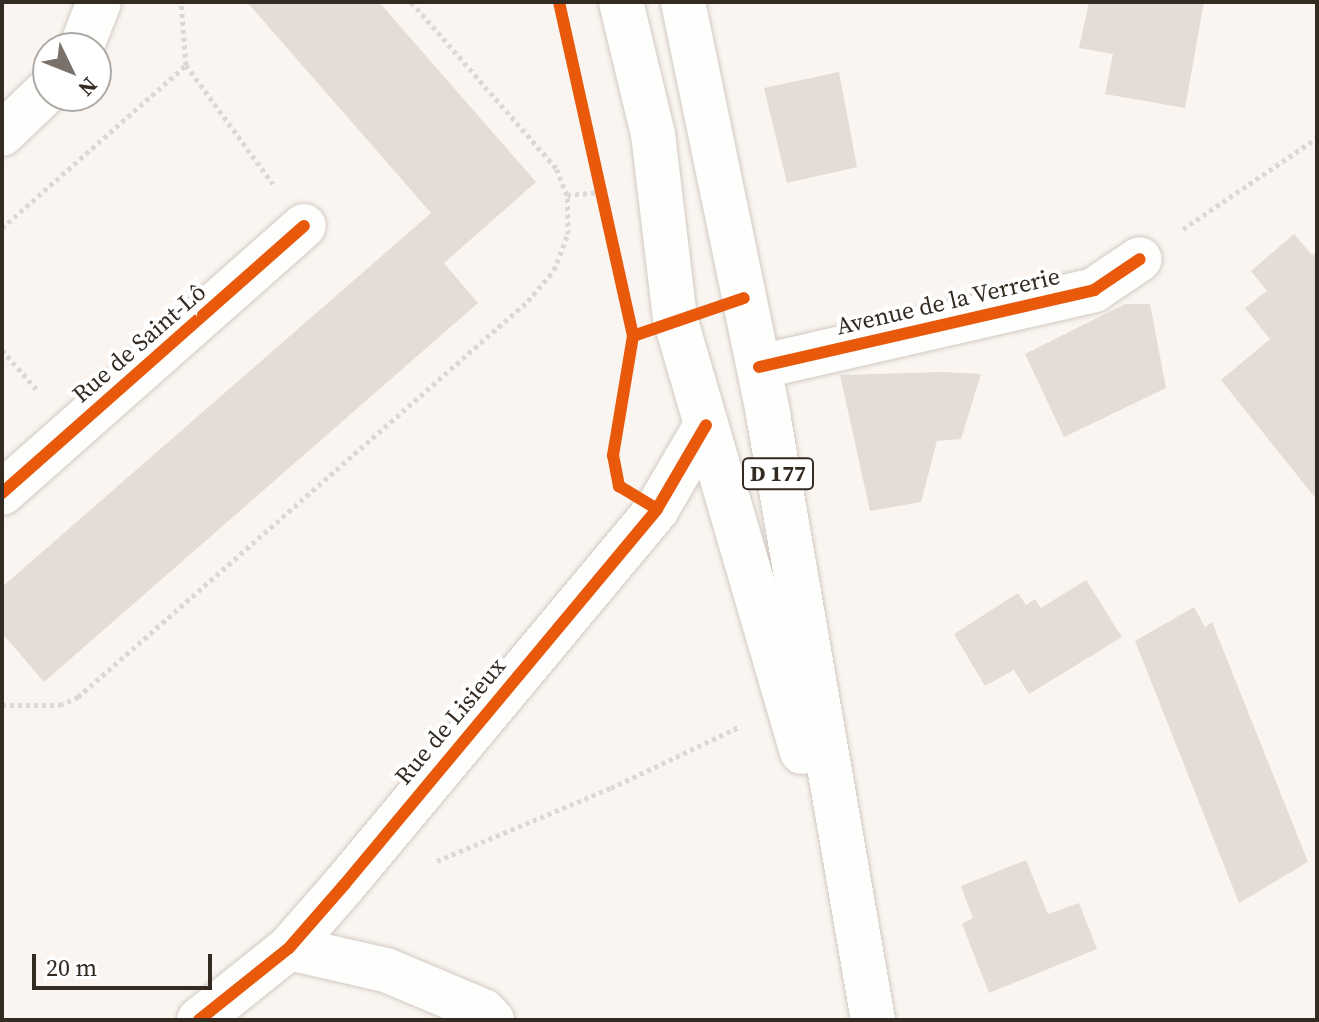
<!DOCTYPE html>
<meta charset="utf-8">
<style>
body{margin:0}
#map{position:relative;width:1319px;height:1022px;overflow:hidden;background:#faf5f0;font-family:"Source Serif 4",serif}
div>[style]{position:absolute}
.building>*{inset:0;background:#e4dcd6}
.path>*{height:5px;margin-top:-2.5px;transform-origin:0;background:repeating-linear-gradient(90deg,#dbd9d6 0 4px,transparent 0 8px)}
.roads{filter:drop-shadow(0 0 2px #d1cac4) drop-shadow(0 0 2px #d1cac4)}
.street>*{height:44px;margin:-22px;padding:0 22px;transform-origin:22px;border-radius:22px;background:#fefefd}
.primary>*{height:44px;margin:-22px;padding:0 22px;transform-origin:22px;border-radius:22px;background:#fefefd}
.cycleway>*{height:12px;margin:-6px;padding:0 6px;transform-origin:6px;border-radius:6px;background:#e8590c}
span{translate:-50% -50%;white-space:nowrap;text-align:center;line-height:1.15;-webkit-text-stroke:8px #fff;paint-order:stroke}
.shield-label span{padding:2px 6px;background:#fff;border:2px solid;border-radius:6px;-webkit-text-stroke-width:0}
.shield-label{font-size:22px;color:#332a22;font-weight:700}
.street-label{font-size:24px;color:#332a22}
.frame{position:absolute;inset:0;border:4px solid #332a22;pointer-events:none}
.north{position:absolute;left:32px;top:32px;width:80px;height:80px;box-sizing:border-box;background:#fff;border:2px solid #adaaa7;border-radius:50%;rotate:133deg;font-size:22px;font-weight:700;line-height:32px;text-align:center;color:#332a22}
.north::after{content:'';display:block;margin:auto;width:28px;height:36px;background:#79716a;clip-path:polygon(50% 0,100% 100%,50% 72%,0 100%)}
.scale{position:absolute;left:32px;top:954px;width:180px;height:36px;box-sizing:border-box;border:4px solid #332a22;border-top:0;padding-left:10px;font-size:24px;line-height:28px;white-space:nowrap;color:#332a22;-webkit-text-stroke:6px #fff;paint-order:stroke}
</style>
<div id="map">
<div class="building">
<i style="clip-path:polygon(247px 2px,379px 2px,536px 182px,444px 263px,478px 303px,44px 682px,2px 633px,2px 587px,431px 213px)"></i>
<i style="clip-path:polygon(1089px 2px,1204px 2px,1185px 108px,1105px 94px,1113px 54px,1079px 48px)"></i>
<i style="clip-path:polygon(839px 72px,857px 167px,787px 183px,764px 88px)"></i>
<i style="clip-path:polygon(1294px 234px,1312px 255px,1317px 251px,1317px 500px,1221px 380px,1270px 339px,1245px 308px,1267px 291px,1251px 271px)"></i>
<i style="clip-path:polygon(1125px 304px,1150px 304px,1166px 388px,1064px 437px,1025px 354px)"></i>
<i style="clip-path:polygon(942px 372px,981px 374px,961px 439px,937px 441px,921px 502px,870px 511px,840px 375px)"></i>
<i style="clip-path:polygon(1086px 580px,1122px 637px,1029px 694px,1014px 670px,985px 686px,954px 634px,1018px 593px,1026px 605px,1035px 599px,1041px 608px)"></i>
<i style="clip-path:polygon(1194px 607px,1205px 627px,1212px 622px,1308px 862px,1239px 903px,1135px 641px)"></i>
<i style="clip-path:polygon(1026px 860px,1048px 914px,1079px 903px,1097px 949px,989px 993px,962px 924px,973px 918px,961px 886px)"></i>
</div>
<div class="path">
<i style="left:186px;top:65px;width:147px;rotate:53.8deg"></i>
<i style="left:567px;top:195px;width:35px;rotate:-5deg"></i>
<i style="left:2px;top:228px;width:246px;rotate:-41.5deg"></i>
<i style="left:186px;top:65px;width:63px;rotate:-94.5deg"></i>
<i style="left:1183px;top:229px;width:162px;rotate:-34.2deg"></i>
<i style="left:2px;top:350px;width:55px;rotate:48.7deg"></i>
<i style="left:2px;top:705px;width:58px"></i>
<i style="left:60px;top:705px;width:20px;rotate:-24deg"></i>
<i style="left:78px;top:697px;width:599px;rotate:-41.35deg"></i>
<i style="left:528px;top:301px;width:40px;rotate:-50deg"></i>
<i style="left:554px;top:270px;width:39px;rotate:-69deg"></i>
<i style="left:568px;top:234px;width:39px;rotate:-91deg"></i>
<i style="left:567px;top:195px;width:29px;rotate:-112deg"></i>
<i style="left:556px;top:168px;width:220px;rotate:-131.1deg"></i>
<i style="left:437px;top:861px;width:189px;rotate:-22.8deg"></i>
<i style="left:611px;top:788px;width:142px;rotate:-25.5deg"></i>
</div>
<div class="roads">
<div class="street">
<i style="left:81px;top:48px;width:49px;rotate:-68.6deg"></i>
<i style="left:2px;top:134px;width:64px;rotate:-43.7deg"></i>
<i style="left:759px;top:367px;width:344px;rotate:-12.9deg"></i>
<i style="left:1094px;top:290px;width:55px;rotate:-34deg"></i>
<i style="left:2px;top:493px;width:403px;rotate:-41.5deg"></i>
<i style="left:289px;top:948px;width:99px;rotate:12.8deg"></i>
<i style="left:386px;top:970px;width:105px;rotate:22.9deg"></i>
<i style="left:483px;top:1011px;width:13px;rotate:45deg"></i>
<i style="left:199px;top:1020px;width:115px;rotate:-38.7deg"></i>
<i style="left:289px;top:948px;width:84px;rotate:-48.9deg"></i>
<i style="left:344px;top:885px;width:489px;rotate:-50.2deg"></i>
<i style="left:657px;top:509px;width:97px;rotate:-59.7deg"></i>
</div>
<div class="primary">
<i style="left:621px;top:2px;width:136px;rotate:76.4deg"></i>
<i style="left:653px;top:134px;width:185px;rotate:83.2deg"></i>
<i style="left:675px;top:318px;width:452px;rotate:73.7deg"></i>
<i style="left:683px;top:2px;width:421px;rotate:78.3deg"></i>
<i style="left:768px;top:414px;width:615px;rotate:80.17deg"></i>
</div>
</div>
<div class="cycleway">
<i style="left:559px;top:2px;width:342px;rotate:77.5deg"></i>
<i style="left:633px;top:336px;width:121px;rotate:99.5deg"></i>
<i style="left:613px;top:455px;width:32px;rotate:79deg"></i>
<i style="left:619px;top:486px;width:44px;rotate:31.2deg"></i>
<i style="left:633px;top:336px;width:117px;rotate:-18.9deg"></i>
<i style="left:759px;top:367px;width:344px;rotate:-12.9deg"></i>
<i style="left:1094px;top:290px;width:55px;rotate:-34deg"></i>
<i style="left:2px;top:493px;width:403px;rotate:-41.5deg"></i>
<i style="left:199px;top:1020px;width:115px;rotate:-38.7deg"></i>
<i style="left:289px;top:948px;width:84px;rotate:-48.9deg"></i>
<i style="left:344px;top:885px;width:489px;rotate:-50.2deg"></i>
<i style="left:657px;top:509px;width:97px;rotate:-59.7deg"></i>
</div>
<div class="shield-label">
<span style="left:778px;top:474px">D 177</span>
</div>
<div class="street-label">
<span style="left:948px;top:301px;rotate:-13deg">Avenue de la Verrerie</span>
<span style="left:139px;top:343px;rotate:-41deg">Rue de Saint-Lô</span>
<span style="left:450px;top:721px;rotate:-50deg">Rue de Lisieux</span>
</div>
<div class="frame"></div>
<div class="north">N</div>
<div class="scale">20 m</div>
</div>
